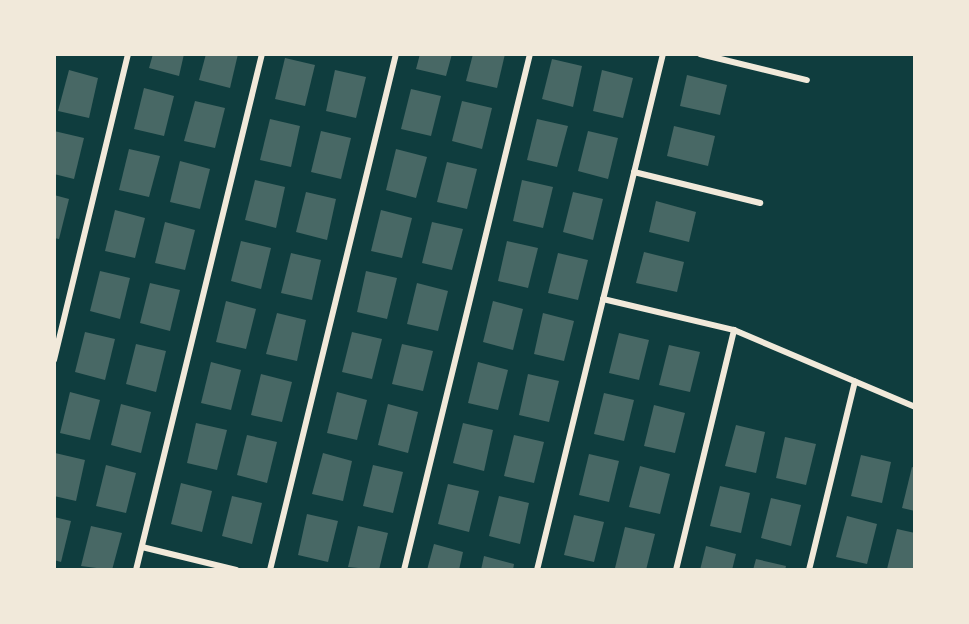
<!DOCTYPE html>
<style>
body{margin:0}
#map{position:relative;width:969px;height:624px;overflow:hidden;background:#0f3d3e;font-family:Karla,sans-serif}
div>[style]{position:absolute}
.building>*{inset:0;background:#486865}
.minor>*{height:6px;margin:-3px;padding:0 3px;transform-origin:3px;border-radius:3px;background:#f1e9da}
span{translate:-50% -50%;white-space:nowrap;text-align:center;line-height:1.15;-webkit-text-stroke:6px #f1e9da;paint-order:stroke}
.frame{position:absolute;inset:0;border:56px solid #f1e9da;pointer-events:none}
</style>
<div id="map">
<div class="building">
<i style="clip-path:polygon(153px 54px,184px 54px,179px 76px,149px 68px)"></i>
<i style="clip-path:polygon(206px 54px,238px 54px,230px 88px,199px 80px)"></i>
<i style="clip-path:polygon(420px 54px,452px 54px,446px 76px,416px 69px)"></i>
<i style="clip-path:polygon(473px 54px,505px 54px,497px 88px,466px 81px)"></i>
<i style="clip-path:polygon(285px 58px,315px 65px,305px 106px,275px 99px)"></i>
<i style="clip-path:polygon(552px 59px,582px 66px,573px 107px,542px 99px)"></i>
<i style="clip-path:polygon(69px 70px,98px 78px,89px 118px,58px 111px)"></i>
<i style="clip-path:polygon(335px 70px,366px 77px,356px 118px,326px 111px)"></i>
<i style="clip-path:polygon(602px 70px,633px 78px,623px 118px,593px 111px)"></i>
<i style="clip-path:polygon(687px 75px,727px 85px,720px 115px,680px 106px)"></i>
<i style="clip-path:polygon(144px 88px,174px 96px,164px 136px,134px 129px)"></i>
<i style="clip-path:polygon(411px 89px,441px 96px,431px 136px,401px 129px)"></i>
<i style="clip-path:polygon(195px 101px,225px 108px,215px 148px,184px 141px)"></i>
<i style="clip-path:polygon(462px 101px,492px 108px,482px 149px,452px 141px)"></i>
<i style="clip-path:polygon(270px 119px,300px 126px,291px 167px,260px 160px)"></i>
<i style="clip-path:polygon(537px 119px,568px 126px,557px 167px,527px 160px)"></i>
<i style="clip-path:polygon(674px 126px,715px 136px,708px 166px,667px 156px)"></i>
<i style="clip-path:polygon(54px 131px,84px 138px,74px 179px,54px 174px)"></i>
<i style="clip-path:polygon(321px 131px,351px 138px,341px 179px,311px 172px)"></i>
<i style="clip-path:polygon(588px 131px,618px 138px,608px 179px,578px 171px)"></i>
<i style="clip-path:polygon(129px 149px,160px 156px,149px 197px,119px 190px)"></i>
<i style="clip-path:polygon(396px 149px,427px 157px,416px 198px,386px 190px)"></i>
<i style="clip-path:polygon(180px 161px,210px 169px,200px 209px,170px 202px)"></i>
<i style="clip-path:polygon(447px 162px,477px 169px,467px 209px,437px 202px)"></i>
<i style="clip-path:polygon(255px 180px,285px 187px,276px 228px,245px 220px)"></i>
<i style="clip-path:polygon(522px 180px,553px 187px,543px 228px,513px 221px)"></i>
<i style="clip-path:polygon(306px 192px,336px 199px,327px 240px,296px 232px)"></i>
<i style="clip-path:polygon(573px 192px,603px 199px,593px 240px,563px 232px)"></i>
<i style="clip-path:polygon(54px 195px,69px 199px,59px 239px,54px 238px)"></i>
<i style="clip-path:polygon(656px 201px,696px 212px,689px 242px,649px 232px)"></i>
<i style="clip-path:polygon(115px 210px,145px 218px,135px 258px,105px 251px)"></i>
<i style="clip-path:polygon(381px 210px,412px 218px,402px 258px,371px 251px)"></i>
<i style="clip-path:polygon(165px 222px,195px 230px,185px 270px,155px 263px)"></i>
<i style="clip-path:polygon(432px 222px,463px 229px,452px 270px,422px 263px)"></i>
<i style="clip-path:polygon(241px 241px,271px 248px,261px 289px,231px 281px)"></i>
<i style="clip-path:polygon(507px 241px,538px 248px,528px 288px,498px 281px)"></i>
<i style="clip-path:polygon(644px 252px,684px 262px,677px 292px,636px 283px)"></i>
<i style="clip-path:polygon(291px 253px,321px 260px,312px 300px,281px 293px)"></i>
<i style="clip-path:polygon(558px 253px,588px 260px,578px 300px,548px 293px)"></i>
<i style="clip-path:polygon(100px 271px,130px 278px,120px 319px,90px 311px)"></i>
<i style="clip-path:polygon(366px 271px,397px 278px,387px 319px,357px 312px)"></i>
<i style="clip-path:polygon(150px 283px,180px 290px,170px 331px,140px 323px)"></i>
<i style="clip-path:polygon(417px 283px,448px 291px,438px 331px,407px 324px)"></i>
<i style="clip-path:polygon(226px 301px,256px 309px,246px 349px,216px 342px)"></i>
<i style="clip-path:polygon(493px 301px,523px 309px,513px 350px,483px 342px)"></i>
<i style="clip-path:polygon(277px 313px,306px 320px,297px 361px,266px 354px)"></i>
<i style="clip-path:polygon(543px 313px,574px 321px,564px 361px,534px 354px)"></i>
<i style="clip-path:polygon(85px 332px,115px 339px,105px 380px,75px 372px)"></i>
<i style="clip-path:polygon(352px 332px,382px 339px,372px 379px,342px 372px)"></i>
<i style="clip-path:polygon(619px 333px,649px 340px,639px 380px,609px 373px)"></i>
<i style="clip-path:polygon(136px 344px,166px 351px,156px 392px,126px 384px)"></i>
<i style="clip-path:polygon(402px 344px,433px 351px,423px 391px,392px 384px)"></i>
<i style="clip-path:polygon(669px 345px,700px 352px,690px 392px,659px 385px)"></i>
<i style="clip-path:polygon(211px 362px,241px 370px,231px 410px,201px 403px)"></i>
<i style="clip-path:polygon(478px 362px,508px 370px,498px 410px,468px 403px)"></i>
<i style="clip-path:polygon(261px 374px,292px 382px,282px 422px,251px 415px)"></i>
<i style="clip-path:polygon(528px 374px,559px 381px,549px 422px,519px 415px)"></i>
<i style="clip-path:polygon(70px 392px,100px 400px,90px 440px,60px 433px)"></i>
<i style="clip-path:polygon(337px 392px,367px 400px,357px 440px,327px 433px)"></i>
<i style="clip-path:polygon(604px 393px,634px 400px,624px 441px,594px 434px)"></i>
<i style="clip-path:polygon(121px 404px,151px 412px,141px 453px,111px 445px)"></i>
<i style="clip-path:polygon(388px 404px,418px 412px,408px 453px,378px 445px)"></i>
<i style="clip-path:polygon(654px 405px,685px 413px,675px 453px,644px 446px)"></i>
<i style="clip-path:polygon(196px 423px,227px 430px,217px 470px,187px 463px)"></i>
<i style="clip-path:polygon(463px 423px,493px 430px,484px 471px,453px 463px)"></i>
<i style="clip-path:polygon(736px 425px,765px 432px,756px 473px,725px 466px)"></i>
<i style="clip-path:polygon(247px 435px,277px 442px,267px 483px,237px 475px)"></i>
<i style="clip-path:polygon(514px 435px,544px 442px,534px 483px,504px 476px)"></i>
<i style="clip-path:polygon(785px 437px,816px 444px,806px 485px,776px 478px)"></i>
<i style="clip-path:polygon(55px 453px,85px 460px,76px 501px,54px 496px)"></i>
<i style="clip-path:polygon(323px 453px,352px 461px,343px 501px,312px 494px)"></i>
<i style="clip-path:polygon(589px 454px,619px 461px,609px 502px,579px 495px)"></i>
<i style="clip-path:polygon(861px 455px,891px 462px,882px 503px,851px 496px)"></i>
<i style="clip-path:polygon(106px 465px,136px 473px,126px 513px,96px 506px)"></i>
<i style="clip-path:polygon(373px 465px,403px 472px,393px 513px,363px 506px)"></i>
<i style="clip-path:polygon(640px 466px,670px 474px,660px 514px,629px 507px)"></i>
<i style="clip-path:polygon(912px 467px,915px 468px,915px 511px,902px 508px)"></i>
<i style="clip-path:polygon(181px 483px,212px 491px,202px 532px,171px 524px)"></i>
<i style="clip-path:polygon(448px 484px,479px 491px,469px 532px,438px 524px)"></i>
<i style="clip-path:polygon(720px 486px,750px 493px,741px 533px,710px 526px)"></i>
<i style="clip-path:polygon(232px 496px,262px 503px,252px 544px,222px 536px)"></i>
<i style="clip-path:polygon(499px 496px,529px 503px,520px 544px,489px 536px)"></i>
<i style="clip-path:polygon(771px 498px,801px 505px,791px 546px,761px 538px)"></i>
<i style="clip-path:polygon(307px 514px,338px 521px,328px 562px,298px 555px)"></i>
<i style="clip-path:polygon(574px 515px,604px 522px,594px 562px,564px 555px)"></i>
<i style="clip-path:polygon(847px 516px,877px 524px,867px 564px,836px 557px)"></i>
<i style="clip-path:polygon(54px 517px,71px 521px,61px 562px,54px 560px)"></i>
<i style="clip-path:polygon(91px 526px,122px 533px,112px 570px,81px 566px)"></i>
<i style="clip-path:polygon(358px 526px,388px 533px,379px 570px,348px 567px)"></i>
<i style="clip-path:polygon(625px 527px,655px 534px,646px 570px,615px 568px)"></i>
<i style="clip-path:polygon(897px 529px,915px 533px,915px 570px,887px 569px)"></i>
<i style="clip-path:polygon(434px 544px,463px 552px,459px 570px,427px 570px)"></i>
<i style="clip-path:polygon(706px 546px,736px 554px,732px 570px,700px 570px)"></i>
<i style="clip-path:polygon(484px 556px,514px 564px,513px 570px,481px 570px)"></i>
<i style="clip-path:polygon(756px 559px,786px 566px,785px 570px,753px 570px)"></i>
</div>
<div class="minor">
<i style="left:700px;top:54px;width:110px;rotate:13.7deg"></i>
<i style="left:634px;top:172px;width:130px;rotate:13.8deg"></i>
<i style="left:603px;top:299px;width:135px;rotate:13.3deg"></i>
<i style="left:734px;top:330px;width:197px;rotate:23deg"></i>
<i style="left:54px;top:360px;width:315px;rotate:-76.4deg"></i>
<i style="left:142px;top:547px;width:97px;rotate:13.7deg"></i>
<i style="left:136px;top:570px;width:531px;rotate:-76.28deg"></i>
<i style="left:270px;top:570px;width:531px;rotate:-76.28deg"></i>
<i style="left:404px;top:570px;width:531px;rotate:-76.28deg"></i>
<i style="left:537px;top:570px;width:531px;rotate:-76.28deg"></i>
<i style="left:676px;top:570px;width:247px;rotate:-76.4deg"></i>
<i style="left:809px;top:570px;width:194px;rotate:-76.3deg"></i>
</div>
<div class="frame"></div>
</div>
